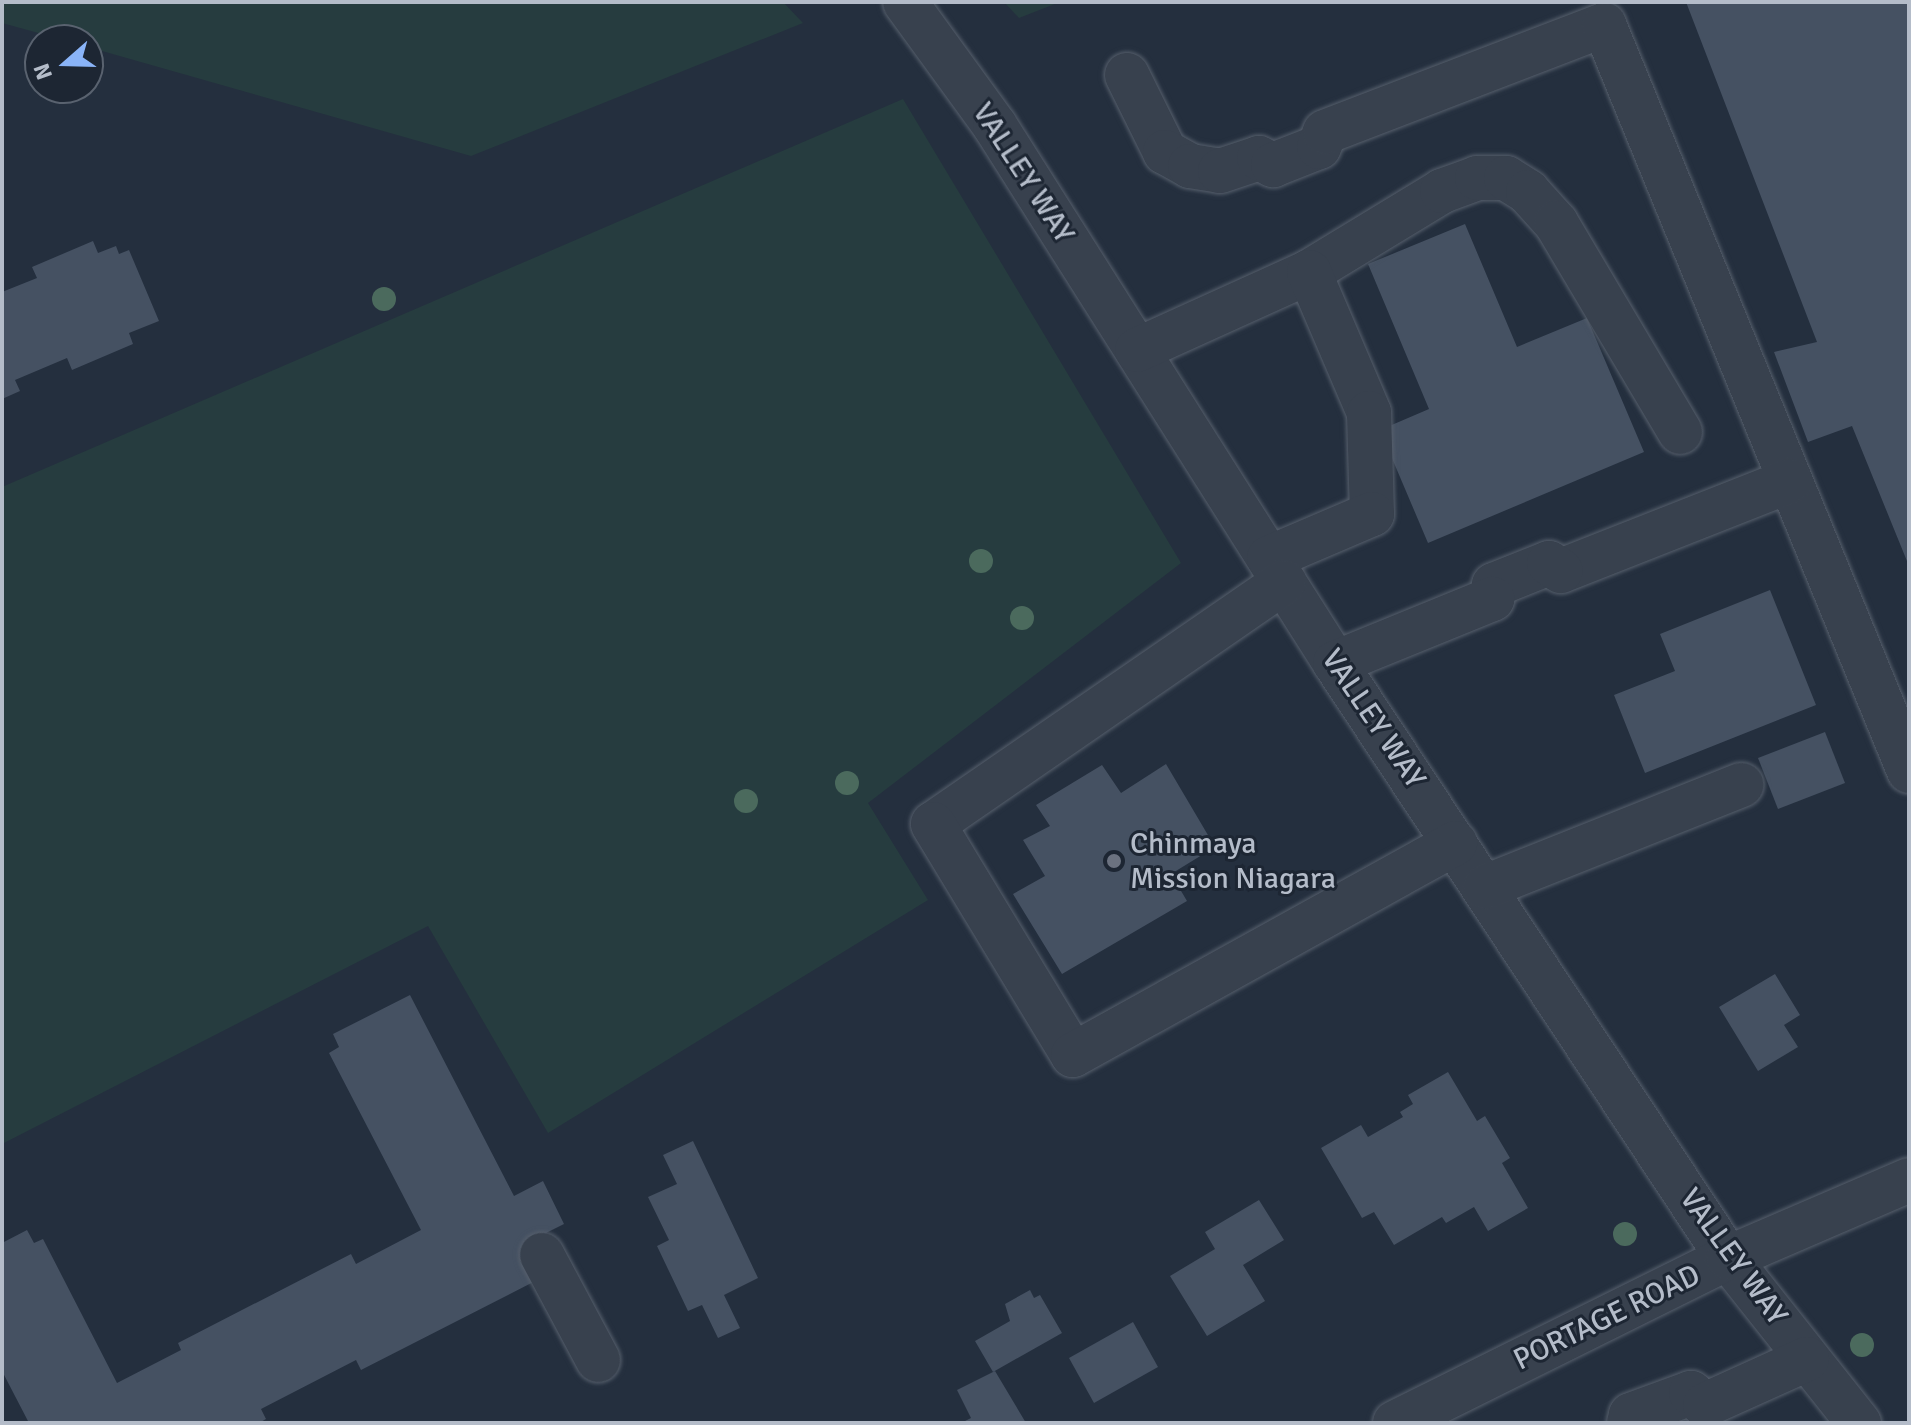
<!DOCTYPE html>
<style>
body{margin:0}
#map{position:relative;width:1911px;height:1425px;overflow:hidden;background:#242f3e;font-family:Signika,sans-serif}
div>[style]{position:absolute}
.green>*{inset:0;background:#263c3f}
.building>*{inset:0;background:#455162}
.roads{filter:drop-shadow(0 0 2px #565f6c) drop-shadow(0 0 2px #565f6c)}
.minor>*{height:44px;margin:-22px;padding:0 22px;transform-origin:22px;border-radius:22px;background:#38414e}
.trees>*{width:24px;height:24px;margin:-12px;border-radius:50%;background:#4b6a5d}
.dots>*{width:22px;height:22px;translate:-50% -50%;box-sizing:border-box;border:4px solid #1d2633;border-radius:50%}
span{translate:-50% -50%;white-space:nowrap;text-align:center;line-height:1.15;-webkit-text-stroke:6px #1d2633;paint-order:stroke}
.street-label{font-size:30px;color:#b4bcc9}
.poi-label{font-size:30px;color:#b4bcc9}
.left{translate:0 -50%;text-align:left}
.frame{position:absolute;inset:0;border:4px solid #b4bcc9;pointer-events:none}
.north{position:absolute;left:24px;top:24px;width:80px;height:80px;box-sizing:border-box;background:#1d2633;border:2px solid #59626f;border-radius:50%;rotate:250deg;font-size:22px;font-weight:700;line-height:32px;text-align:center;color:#b4bcc9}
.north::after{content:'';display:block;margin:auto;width:28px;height:36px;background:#8ab4f8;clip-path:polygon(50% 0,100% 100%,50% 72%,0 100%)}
</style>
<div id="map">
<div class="green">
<i style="clip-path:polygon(2px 2px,783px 2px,803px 23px,471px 156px,88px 47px,88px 40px,64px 40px,2px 23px)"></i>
<i style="clip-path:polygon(1004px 2px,1060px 2px,1019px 18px)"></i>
<i style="clip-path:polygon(903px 99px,1181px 563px,868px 803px,928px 900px,548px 1133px,428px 926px,2px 1144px,2px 487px)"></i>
</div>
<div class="building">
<i style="clip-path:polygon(1686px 2px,1909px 2px,1909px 566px,1852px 426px,1808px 442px,1774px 352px,1817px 342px)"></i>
<i style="clip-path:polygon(1465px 224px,1517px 347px,1587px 318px,1644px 452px,1428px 543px,1380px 430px,1429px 409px,1368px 264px)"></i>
<i style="clip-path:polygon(93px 241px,98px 253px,116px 246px,119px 254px,129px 250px,159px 321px,129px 333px,133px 344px,72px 370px,67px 358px,15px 380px,20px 391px,2px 399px,2px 292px,37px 278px,32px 267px)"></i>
<i style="clip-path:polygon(1770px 590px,1816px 705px,1645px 773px,1614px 695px,1675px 671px,1660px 634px)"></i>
<i style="clip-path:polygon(1825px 732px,1845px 783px,1778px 809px,1758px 758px)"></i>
<i style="clip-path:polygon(1166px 764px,1215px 847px,1171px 874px,1187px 901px,1062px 974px,1013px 894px,1045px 876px,1023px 840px,1050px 826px,1036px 805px,1102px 765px,1121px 793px)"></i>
<i style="clip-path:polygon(1775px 974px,1800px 1015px,1784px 1025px,1798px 1047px,1758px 1071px,1719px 1007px)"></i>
<i style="clip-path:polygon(410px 995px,514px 1196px,543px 1181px,564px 1224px,528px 1242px,545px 1276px,361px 1370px,356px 1360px,261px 1409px,266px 1419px,259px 1423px,29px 1423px,2px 1371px,2px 1243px,27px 1230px,34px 1243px,43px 1239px,117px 1383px,181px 1350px,178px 1343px,351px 1254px,356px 1264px,421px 1230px,329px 1053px,339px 1047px,333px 1034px)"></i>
<i style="clip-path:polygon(1448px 1072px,1477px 1121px,1485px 1116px,1510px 1158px,1502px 1163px,1528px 1208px,1488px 1231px,1474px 1207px,1446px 1223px,1442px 1217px,1394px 1245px,1374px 1212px,1362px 1218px,1321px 1148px,1361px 1125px,1368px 1137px,1403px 1117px,1400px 1112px,1413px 1104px,1408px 1095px)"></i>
<i style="clip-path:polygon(693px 1141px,758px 1278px,724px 1295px,740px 1328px,718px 1338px,702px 1305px,688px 1311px,657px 1246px,669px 1240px,648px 1197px,677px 1184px,663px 1155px)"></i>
<i style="clip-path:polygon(1259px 1200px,1284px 1240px,1243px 1265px,1265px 1301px,1207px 1336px,1170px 1276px,1215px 1249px,1205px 1232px)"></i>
<i style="clip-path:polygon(1030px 1290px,1034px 1298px,1040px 1295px,1062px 1333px,993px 1372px,975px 1341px,1010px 1321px,1005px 1304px)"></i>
<i style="clip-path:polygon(1133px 1322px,1158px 1367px,1094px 1403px,1069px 1358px)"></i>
<i style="clip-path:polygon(995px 1371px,1026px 1423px,961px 1423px,971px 1418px,957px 1390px)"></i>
</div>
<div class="roads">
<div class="minor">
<i style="left:905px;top:2px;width:153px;rotate:54deg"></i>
<i style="left:995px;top:126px;width:636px;rotate:57.66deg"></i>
<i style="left:1335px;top:663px;width:713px;rotate:56.56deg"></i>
<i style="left:1728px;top:1258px;width:211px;rotate:51.6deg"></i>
<i style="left:1127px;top:75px;width:86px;rotate:63.7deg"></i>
<i style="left:1165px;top:152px;width:29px;rotate:29deg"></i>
<i style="left:1190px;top:166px;width:30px;rotate:9deg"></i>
<i style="left:1220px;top:171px;width:41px;rotate:-18.4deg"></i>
<i style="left:1259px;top:158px;width:16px;rotate:27deg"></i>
<i style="left:1273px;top:165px;width:49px;rotate:-21.4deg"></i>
<i style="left:1319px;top:147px;width:16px;rotate:-68deg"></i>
<i style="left:1325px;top:132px;width:299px;rotate:-21deg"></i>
<i style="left:1604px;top:25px;width:806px;rotate:67.76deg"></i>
<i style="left:1309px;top:272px;width:156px;rotate:-31.3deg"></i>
<i style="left:1442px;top:191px;width:37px;rotate:-20deg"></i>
<i style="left:1477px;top:178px;width:29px"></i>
<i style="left:1506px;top:178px;width:26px;rotate:32deg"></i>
<i style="left:1528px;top:192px;width:42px;rotate:47.9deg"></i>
<i style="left:1556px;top:223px;width:243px;rotate:59.3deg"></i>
<i style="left:1137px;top:350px;width:189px;rotate:-24.4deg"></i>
<i style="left:1309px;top:272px;width:153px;rotate:66.9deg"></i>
<i style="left:1369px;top:413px;width:101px;rotate:88.3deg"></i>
<i style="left:1372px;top:514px;width:112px;rotate:156.9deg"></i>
<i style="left:1561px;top:571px;width:246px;rotate:-21.5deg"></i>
<i style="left:1284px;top:582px;width:426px;rotate:145.4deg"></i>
<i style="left:933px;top:824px;width:270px;rotate:58.8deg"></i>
<i style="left:1073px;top:1055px;width:437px;rotate:-29deg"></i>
<i style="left:1492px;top:599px;width:14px;rotate:-82deg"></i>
<i style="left:1494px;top:585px;width:59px;rotate:-21.8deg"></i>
<i style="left:1549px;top:563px;width:14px;rotate:34deg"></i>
<i style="left:1335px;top:663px;width:170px;rotate:-22.2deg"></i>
<i style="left:1485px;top:887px;width:276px;rotate:-21.7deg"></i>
<i style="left:542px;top:1255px;width:119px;rotate:61.9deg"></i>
<i style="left:1395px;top:1423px;width:372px;rotate:-26.4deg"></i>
<i style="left:1728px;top:1258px;width:197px;rotate:-23.3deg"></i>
<i style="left:1629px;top:1423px;width:8px;rotate:-76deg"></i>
<i style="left:1631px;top:1415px;width:64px;rotate:-20.1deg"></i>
<i style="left:1691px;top:1393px;width:18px;rotate:41deg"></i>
<i style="left:1705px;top:1405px;width:112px;rotate:-24.3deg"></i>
</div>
</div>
<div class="trees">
<i style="left:384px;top:299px"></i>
<i style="left:981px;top:561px"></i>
<i style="left:1022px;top:618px"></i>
<i style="left:847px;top:783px"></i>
<i style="left:746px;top:801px"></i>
<i style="left:1625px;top:1234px"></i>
<i style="left:1862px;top:1345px"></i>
</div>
<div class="dots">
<i style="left:1114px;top:861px;background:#6b7280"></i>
</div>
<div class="street-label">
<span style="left:1023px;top:173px;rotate:57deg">VALLEY WAY</span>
<span style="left:1373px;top:719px;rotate:56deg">VALLEY WAY</span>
<span style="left:1733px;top:1257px;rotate:54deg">VALLEY WAY</span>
<span style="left:1607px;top:1318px;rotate:-26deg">PORTAGE ROAD</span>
</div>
<div class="poi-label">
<span class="left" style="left:1130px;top:861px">Chinmaya<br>Mission Niagara</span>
</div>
<div class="frame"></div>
<div class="north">N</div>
</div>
